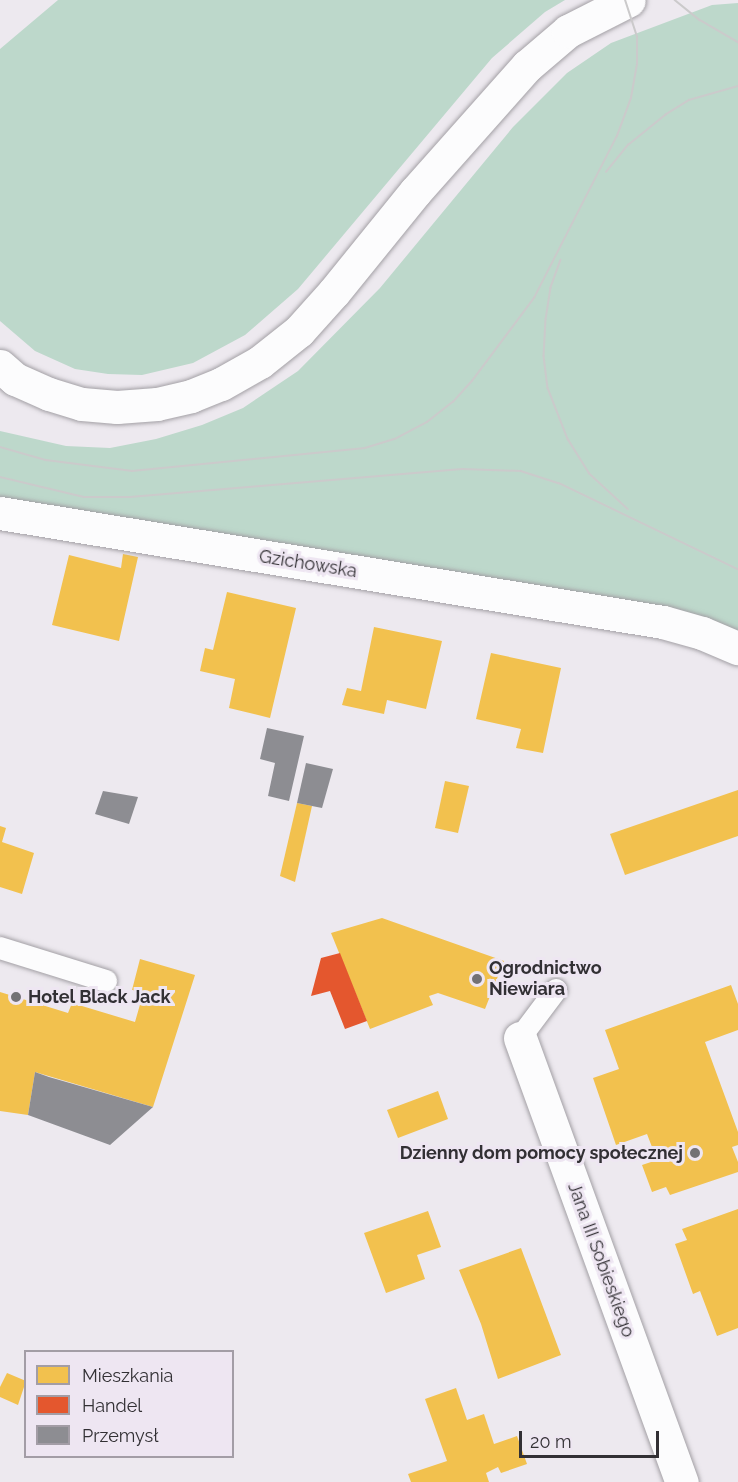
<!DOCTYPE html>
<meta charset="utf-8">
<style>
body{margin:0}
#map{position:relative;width:738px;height:1482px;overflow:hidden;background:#ede9ef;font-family:Raleway,sans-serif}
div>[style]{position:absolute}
.green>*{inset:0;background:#bdd8cb}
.homes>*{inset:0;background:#f2c14e}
.shops>*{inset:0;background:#e4572e}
.industry>*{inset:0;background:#8d8d92}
.roads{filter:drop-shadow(0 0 2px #a3a0a5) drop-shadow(0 0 2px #a3a0a5)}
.lane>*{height:22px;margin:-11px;padding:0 11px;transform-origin:11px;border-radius:11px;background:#fcfcfd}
.street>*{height:33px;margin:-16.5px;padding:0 16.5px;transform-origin:16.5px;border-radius:16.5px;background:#fcfcfd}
.secondary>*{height:33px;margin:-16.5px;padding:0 16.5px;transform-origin:16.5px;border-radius:16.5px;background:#fcfcfd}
.tram>*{height:1.5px;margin:-0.75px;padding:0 0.75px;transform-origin:0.75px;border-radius:0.75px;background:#cbcacb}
.dots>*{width:16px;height:16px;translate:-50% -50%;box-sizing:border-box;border:3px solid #eee6f2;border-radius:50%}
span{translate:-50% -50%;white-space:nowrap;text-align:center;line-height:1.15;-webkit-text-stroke:6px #eee6f2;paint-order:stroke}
.street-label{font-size:18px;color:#323034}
.poi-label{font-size:18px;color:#323034;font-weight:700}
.left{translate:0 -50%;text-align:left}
.right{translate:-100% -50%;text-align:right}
.legend{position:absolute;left:24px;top:1350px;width:210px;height:108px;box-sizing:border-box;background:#eee6f2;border:2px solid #a39da6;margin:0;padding:8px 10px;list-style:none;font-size:18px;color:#323034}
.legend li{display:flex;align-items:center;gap:12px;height:30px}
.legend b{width:30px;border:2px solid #a39da6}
.scale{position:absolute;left:519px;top:1431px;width:140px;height:27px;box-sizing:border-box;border:3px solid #323034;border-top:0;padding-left:8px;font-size:18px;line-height:21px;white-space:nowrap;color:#323034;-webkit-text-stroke:4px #eee6f2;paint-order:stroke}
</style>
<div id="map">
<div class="green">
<i style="clip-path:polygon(58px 0,565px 0,545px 12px,492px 58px,298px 289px,245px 335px,193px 363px,142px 375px,108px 374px,75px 369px,35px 351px,0 321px,0 49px)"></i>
<i style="clip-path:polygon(738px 3px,738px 637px,0 498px,0 431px,66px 446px,110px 448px,156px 439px,202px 425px,243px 408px,298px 371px,380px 288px,513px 127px,567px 73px,611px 43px,712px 5px)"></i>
</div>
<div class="homes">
<i style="clip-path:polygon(123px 554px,138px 557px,119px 641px,52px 625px,69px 555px,121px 568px)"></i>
<i style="clip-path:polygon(227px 592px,296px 608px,270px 718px,229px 708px,235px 679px,200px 671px,205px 648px,213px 650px)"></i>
<i style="clip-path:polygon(374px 627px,442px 641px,426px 709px,387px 700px,384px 714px,342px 705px,347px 688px,361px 691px)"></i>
<i style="clip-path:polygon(491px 653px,561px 668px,543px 753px,516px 748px,521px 729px,476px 719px)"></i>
<i style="clip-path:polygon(445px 781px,469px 786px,458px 833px,435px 828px)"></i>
<i style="clip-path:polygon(738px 790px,738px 836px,625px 875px,610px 834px)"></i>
<i style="clip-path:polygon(297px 803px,312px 806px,295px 882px,280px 876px)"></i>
<i style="clip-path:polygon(0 826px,6px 828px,2px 842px,34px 853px,22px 894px,0 887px)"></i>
<i style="clip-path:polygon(382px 918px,504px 961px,485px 1009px,438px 993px,429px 996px,433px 1005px,370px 1029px,331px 933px)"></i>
<i style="clip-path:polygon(140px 959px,195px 975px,153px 1107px,35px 1072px,28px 1115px,0 1111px,0 992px,68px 1013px,72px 1003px,135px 1022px,143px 994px,132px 990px)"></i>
<i style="clip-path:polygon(731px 985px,738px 1004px,738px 1030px,705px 1042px,738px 1132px,738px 1145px,732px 1147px,738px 1162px,738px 1172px,670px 1195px,666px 1187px,652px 1192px,642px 1165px,657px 1160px,647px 1134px,616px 1145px,593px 1078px,619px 1069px,605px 1030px)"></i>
<i style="clip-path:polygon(438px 1091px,448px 1119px,398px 1138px,387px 1110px)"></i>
<i style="clip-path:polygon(738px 1209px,738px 1328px,717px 1336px,700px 1291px,693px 1294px,675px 1244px,687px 1240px,682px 1229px)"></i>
<i style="clip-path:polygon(428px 1211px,441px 1247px,417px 1255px,425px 1279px,386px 1293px,364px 1233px)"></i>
<i style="clip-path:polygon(521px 1248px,561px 1355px,498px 1379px,481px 1324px,459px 1270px)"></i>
<i style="clip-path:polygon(7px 1373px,26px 1381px,18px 1405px,0 1397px,0 1387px)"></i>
<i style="clip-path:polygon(456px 1388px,467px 1420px,484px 1414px,494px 1444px,517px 1436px,527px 1464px,501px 1473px,498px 1467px,486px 1473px,489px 1482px,411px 1482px,408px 1474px,447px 1461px,425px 1399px)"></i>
</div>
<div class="shops">
<i style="clip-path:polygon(340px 953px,367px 1021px,345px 1029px,330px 991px,311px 996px,321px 958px)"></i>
</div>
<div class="industry">
<i style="clip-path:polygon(267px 728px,304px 736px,289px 801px,268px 796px,275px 763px,260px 759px)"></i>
<i style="clip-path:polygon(306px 763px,333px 769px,322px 808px,297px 803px)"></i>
<i style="clip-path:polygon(103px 791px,138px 797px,129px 824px,95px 814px)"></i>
<i style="clip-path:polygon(35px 1072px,49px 1077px,153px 1107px,110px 1145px,28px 1115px)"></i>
</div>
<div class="roads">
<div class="lane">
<i style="left:0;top:948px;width:111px;rotate:17.3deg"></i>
<i style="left:520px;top:1038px;width:60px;rotate:-53.1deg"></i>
</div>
<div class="street">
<i style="left:0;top:513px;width:672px;rotate:9.34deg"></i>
<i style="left:663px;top:622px;width:41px;rotate:15.8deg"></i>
<i style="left:702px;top:633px;width:39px;rotate:23deg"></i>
<i style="left:520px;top:1038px;width:473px;rotate:70deg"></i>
</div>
<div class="secondary">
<i style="left:0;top:366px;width:20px;rotate:41deg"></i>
<i style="left:15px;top:379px;width:37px;rotate:24deg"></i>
<i style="left:49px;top:394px;width:34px;rotate:17deg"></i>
<i style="left:82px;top:404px;width:35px;rotate:5deg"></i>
<i style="left:117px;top:407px;width:40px;rotate:-4.3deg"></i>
<i style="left:157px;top:404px;width:35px;rotate:-13deg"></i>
<i style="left:191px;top:396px;width:32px;rotate:-22deg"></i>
<i style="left:221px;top:384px;width:45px;rotate:-29.4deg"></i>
<i style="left:260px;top:362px;width:50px;rotate:-38.5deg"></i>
<i style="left:299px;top:331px;width:52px;rotate:-48.1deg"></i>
<i style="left:334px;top:292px;width:129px;rotate:-51deg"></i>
<i style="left:415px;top:192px;width:169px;rotate:-48.4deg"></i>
<i style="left:527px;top:66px;width:54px;rotate:-40.5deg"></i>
<i style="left:568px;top:31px;width:68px;rotate:-26.9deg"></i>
</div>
</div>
<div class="tram">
<i style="left:675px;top:0;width:32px;rotate:39deg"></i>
<i style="left:700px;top:20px;width:44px;rotate:30.1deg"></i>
<i style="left:606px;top:172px;width:35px;rotate:-51deg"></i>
<i style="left:628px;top:145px;width:48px;rotate:-39deg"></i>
<i style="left:665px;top:115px;width:28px;rotate:-32deg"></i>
<i style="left:689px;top:100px;width:51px;rotate:-15.9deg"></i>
<i style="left:561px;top:260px;width:30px;rotate:110deg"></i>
<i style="left:551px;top:288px;width:31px;rotate:99deg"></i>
<i style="left:546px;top:319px;width:37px;rotate:93deg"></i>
<i style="left:544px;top:356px;width:32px;rotate:83deg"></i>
<i style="left:548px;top:388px;width:55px;rotate:68.6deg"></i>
<i style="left:568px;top:439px;width:40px;rotate:58deg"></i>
<i style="left:589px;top:473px;width:53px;rotate:42.7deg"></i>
<i style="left:0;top:447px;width:48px;rotate:15.8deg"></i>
<i style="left:46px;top:460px;width:87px;rotate:7.3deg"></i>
<i style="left:132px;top:471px;width:234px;rotate:-5.6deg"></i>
<i style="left:365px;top:448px;width:31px;rotate:-17deg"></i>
<i style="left:395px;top:439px;width:36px;rotate:-28deg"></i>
<i style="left:427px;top:422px;width:33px;rotate:-38deg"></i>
<i style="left:453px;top:402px;width:28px;rotate:-48deg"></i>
<i style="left:472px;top:381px;width:104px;rotate:-53.2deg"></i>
<i style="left:534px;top:298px;width:182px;rotate:-62.9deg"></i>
<i style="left:617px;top:136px;width:40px;rotate:-69.8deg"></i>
<i style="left:631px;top:98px;width:34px;rotate:-80deg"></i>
<i style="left:637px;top:65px;width:28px;rotate:-90deg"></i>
<i style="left:637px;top:37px;width:39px;rotate:-108deg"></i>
<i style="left:0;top:477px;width:86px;rotate:13.4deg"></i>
<i style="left:84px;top:497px;width:46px"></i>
<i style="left:130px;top:497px;width:333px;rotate:-4.8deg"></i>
<i style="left:462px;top:469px;width:59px;rotate:1.9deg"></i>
<i style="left:521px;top:471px;width:40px;rotate:18deg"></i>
<i style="left:559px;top:483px;width:199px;rotate:25.7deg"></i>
</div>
<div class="dots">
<i style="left:477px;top:979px;background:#737175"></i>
<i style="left:16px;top:997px;background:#737175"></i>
<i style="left:695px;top:1153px;background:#737175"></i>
</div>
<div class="street-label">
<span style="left:308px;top:564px;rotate:9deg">Gzichowska</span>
<span style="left:601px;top:1260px;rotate:70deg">Jana III Sobieskiego</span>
</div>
<div class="poi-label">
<span class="left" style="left:489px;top:979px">Ogrodnictwo<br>Niewiara</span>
<span class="left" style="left:28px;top:997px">Hotel Black Jack</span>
<span class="right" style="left:683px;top:1153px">Dzienny dom pomocy społecznej</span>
</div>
<ul class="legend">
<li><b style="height:16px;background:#f2c14e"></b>Mieszkania</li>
<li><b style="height:16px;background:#e4572e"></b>Handel</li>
<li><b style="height:16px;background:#8d8d92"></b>Przemysł</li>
</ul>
<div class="scale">20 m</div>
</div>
